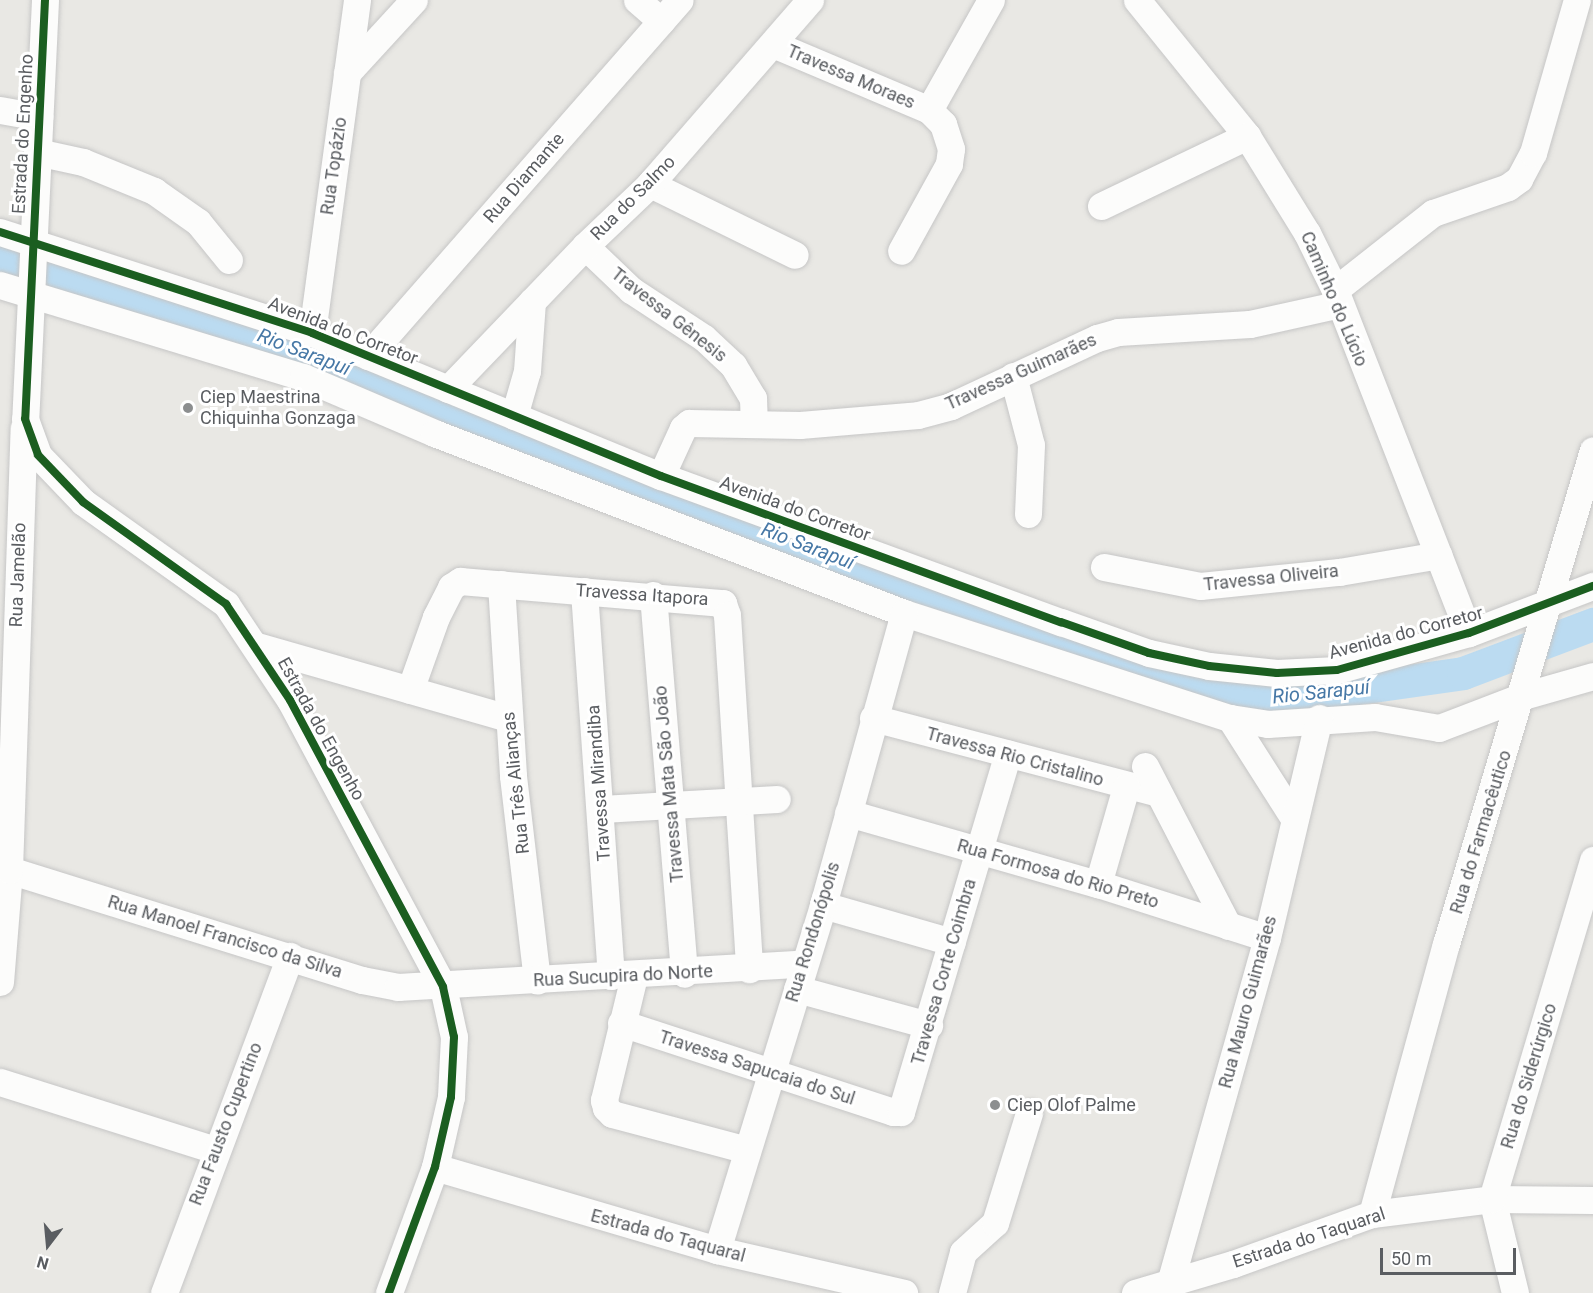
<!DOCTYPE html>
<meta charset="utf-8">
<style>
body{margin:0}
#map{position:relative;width:1593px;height:1293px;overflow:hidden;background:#e9e8e4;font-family:Roboto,sans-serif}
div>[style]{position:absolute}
.river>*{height:33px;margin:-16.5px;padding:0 16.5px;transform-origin:16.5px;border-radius:16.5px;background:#bbdbf1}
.roads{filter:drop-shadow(0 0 2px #c6c6c6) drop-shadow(0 0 2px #c6c6c6)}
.minor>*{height:27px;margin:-13.5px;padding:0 13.5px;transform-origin:13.5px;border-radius:13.5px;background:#fcfcfb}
.cycleway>*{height:8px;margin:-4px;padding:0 4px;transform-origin:4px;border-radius:4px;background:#1b5e20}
.dots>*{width:16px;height:16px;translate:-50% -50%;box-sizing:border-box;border:3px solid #fff;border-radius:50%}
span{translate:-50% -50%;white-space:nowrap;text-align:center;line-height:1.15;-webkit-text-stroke:6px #fff;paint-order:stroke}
.street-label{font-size:18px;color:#5a5d61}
.poi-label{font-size:18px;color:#5a5d61}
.left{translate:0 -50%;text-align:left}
.water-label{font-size:20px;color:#4778a6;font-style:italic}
.north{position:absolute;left:18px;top:1215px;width:60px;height:60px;-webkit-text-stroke:4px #fff;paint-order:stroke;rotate:196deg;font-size:16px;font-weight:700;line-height:24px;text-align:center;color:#5a5d61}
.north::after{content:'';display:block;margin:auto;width:21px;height:27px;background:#5a5d61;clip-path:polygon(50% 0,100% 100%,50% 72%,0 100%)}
.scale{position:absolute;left:1380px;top:1248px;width:136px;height:27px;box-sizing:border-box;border:3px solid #5a5d61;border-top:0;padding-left:8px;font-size:18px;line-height:21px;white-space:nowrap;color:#5a5d61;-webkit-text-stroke:4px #fff;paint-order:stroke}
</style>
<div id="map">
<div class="river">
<i style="left:0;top:257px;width:231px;rotate:16.1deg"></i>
<i style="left:222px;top:321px;width:919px;rotate:20.98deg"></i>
<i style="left:1080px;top:650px;width:111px;rotate:19.4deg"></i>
<i style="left:1185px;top:687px;width:90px;rotate:8.3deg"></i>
<i style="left:1274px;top:700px;width:191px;rotate:-8.1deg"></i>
<i style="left:1463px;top:673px;width:139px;rotate:-20.7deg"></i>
</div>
<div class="roads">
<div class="minor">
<i style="left:45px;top:0;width:419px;rotate:92.7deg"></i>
<i style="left:25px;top:419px;width:38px;rotate:70deg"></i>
<i style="left:38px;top:455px;width:65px;rotate:46.2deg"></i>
<i style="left:83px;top:502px;width:176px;rotate:35.5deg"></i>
<i style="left:226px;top:604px;width:115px;rotate:56.3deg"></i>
<i style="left:290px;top:700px;width:325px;rotate:61.9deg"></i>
<i style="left:443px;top:987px;width:51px;rotate:77.6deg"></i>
<i style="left:454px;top:1037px;width:60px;rotate:92.9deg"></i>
<i style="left:451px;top:1097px;width:72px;rotate:102.9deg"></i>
<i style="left:435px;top:1167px;width:134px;rotate:110.1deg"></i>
<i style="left:637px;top:0;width:32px;rotate:41deg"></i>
<i style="left:1137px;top:0;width:175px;rotate:51deg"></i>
<i style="left:1247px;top:136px;width:114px;rotate:58.3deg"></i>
<i style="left:1307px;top:233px;width:64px;rotate:63.8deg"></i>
<i style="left:1335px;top:290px;width:368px;rotate:68.7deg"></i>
<i style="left:773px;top:44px;width:169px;rotate:22.9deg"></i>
<i style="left:929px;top:110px;width:20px;rotate:45deg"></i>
<i style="left:943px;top:124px;width:26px;rotate:72deg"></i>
<i style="left:951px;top:149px;width:15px;rotate:98deg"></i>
<i style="left:949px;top:164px;width:99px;rotate:118.9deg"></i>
<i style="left:347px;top:73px;width:99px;rotate:-47.5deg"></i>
<i style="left:0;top:110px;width:40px;rotate:10deg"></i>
<i style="left:929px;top:110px;width:126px;rotate:-60.6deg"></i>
<i style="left:37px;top:152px;width:47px;rotate:12.3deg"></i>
<i style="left:83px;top:162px;width:77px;rotate:22.2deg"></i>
<i style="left:154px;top:191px;width:54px;rotate:35.2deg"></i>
<i style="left:198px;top:222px;width:49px;rotate:50.8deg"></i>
<i style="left:650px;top:184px;width:161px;rotate:26.1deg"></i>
<i style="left:1101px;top:206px;width:162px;rotate:-25.6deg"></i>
<i style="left:0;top:232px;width:328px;rotate:17.9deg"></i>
<i style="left:312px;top:333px;width:377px;rotate:22.3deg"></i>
<i style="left:661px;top:476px;width:426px;rotate:20.1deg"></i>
<i style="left:1061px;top:622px;width:93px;rotate:19.4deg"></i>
<i style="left:1149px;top:653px;width:61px;rotate:12.2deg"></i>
<i style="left:1209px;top:666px;width:68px;rotate:5.9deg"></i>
<i style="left:1277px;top:673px;width:60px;rotate:-2.9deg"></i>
<i style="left:1337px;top:670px;width:137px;rotate:-15.7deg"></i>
<i style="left:1469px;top:633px;width:133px;rotate:-20.8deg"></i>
<i style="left:585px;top:246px;width:64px;rotate:43.7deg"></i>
<i style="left:631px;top:290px;width:87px;rotate:33.3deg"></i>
<i style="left:704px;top:338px;width:40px;rotate:43deg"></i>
<i style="left:733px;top:365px;width:39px;rotate:59deg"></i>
<i style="left:753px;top:398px;width:25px;rotate:88deg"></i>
<i style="left:0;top:285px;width:317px;rotate:16.9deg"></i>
<i style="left:303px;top:377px;width:142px;rotate:23.1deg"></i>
<i style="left:434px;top:433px;width:503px;rotate:20.96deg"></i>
<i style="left:904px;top:613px;width:342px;rotate:17.9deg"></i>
<i style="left:1230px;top:718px;width:38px;rotate:9deg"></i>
<i style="left:1268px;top:724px;width:107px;rotate:-3.7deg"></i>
<i style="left:1375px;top:717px;width:65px;rotate:9.8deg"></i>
<i style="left:1439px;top:728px;width:90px;rotate:-20.9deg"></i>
<i style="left:1523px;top:696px;width:73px;rotate:-15.9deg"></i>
<i style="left:1335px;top:290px;width:125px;rotate:-38.2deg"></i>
<i style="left:1433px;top:213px;width:79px;rotate:-19.1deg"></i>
<i style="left:1508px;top:187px;width:14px;rotate:-36deg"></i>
<i style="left:1519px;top:179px;width:30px;rotate:-62deg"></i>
<i style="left:1533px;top:153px;width:159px;rotate:-74deg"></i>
<i style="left:312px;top:333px;width:336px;rotate:-82.3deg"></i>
<i style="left:368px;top:356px;width:473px;rotate:-48.8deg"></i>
<i style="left:1013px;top:376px;width:71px;rotate:75.4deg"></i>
<i style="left:1031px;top:445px;width:69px;rotate:92.5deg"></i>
<i style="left:448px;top:389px;width:198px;rotate:-46.2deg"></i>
<i style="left:585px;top:246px;width:90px;rotate:-43.6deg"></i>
<i style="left:650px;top:184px;width:244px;rotate:-49deg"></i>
<i style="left:514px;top:416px;width:47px;rotate:-73.9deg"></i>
<i style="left:527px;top:371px;width:70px;rotate:-85.9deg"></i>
<i style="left:661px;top:476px;width:53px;rotate:-65.4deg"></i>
<i style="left:683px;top:428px;width:8px;rotate:-40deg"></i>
<i style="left:689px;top:423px;width:111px;rotate:1deg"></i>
<i style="left:800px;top:425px;width:118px;rotate:-4.8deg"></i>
<i style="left:918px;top:415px;width:34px;rotate:-15deg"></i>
<i style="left:951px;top:406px;width:161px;rotate:-25deg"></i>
<i style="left:1097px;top:338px;width:22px;rotate:-16deg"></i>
<i style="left:1118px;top:332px;width:132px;rotate:-3.5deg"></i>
<i style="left:1250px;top:324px;width:92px;rotate:-12.5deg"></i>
<i style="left:1104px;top:567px;width:98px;rotate:11.2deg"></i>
<i style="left:1200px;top:586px;width:140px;rotate:-5.8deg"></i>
<i style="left:1339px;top:572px;width:101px;rotate:-9.6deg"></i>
<i style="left:501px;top:584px;width:192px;rotate:86.4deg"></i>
<i style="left:513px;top:776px;width:206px;rotate:83.3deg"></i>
<i style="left:584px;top:591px;width:386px;rotate:86deg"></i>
<i style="left:653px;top:595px;width:380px;rotate:85.3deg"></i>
<i style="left:257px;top:646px;width:261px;rotate:16deg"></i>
<i style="left:410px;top:690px;width:77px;rotate:-70.4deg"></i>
<i style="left:436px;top:617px;width:34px;rotate:-63deg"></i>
<i style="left:451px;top:587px;width:11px;rotate:-34deg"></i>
<i style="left:460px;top:581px;width:264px;rotate:4.8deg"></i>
<i style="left:723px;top:603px;width:13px;rotate:72deg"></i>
<i style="left:727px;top:615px;width:355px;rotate:86.4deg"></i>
<i style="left:873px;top:718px;width:295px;rotate:14.7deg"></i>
<i style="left:1230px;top:718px;width:117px;rotate:57.5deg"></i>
<i style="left:1145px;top:766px;width:180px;rotate:62.6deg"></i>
<i style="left:602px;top:809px;width:175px;rotate:-3.3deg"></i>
<i style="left:848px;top:813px;width:260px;rotate:15.9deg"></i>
<i style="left:1098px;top:884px;width:177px;rotate:17.7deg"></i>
<i style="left:9px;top:870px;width:370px;rotate:17.3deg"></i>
<i style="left:362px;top:980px;width:37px;rotate:11deg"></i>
<i style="left:398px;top:987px;width:406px;rotate:-3.3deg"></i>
<i style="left:1098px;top:884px;width:101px;rotate:-73.9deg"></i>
<i style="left:823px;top:905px;width:134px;rotate:16deg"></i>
<i style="left:634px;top:976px;width:128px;rotate:103.6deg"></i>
<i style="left:604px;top:1100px;width:8px;rotate:76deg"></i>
<i style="left:606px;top:1108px;width:8px;rotate:45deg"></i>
<i style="left:612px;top:1114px;width:140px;rotate:14.9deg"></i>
<i style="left:0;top:982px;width:112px;rotate:-85.4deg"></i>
<i style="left:9px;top:870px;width:442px;rotate:-88.1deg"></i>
<i style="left:797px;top:989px;width:137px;rotate:15.3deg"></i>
<i style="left:621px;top:1023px;width:286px;rotate:18.1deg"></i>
<i style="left:893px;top:1112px;width:8px"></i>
<i style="left:901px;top:1112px;width:374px;rotate:-73.4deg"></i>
<i style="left:0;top:1082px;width:226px;rotate:17.5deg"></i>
<i style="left:435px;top:1167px;width:294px;rotate:16.4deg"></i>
<i style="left:717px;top:1250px;width:192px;rotate:12.9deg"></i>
<i style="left:1372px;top:1214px;width:280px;rotate:-74.7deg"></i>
<i style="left:1446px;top:944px;width:515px;rotate:-73.43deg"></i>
<i style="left:717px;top:1250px;width:361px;rotate:-72.9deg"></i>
<i style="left:823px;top:905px;width:303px;rotate:-74.5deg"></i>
<i style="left:1170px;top:1283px;width:358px;rotate:-74.3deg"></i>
<i style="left:1267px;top:938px;width:226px;rotate:-76.7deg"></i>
<i style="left:164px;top:1293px;width:360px;rotate:-69.5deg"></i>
<i style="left:952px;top:1293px;width:42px;rotate:-75deg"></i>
<i style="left:963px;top:1252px;width:43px;rotate:-42.2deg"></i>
<i style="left:995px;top:1223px;width:115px;rotate:-72.8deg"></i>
<i style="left:1135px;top:1293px;width:102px;rotate:-16.5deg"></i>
<i style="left:1233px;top:1264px;width:148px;rotate:-19.8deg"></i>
<i style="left:1372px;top:1214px;width:121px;rotate:-7.1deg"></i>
<i style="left:1492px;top:1199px;width:101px;rotate:0.6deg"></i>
<i style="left:1515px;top:1293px;width:97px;rotate:-103.7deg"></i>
<i style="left:1492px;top:1199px;width:354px;rotate:-73.4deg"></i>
</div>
</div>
<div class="cycleway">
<i style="left:45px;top:0;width:419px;rotate:92.7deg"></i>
<i style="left:25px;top:419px;width:38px;rotate:70deg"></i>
<i style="left:38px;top:455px;width:65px;rotate:46.2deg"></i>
<i style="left:83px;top:502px;width:176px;rotate:35.5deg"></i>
<i style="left:226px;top:604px;width:115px;rotate:56.3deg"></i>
<i style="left:290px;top:700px;width:325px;rotate:61.9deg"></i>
<i style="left:443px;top:987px;width:51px;rotate:77.6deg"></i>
<i style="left:454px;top:1037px;width:60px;rotate:92.9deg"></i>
<i style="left:451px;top:1097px;width:72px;rotate:102.9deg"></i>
<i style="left:435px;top:1167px;width:134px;rotate:110.1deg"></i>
<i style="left:0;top:232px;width:328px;rotate:17.9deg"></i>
<i style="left:312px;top:333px;width:377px;rotate:22.3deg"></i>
<i style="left:661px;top:476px;width:426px;rotate:20.1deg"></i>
<i style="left:1061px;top:622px;width:93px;rotate:19.4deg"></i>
<i style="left:1149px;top:653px;width:61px;rotate:12.2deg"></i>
<i style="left:1209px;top:666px;width:68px;rotate:5.9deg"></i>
<i style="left:1277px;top:673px;width:60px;rotate:-2.9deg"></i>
<i style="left:1337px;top:670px;width:137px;rotate:-15.7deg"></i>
<i style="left:1469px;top:633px;width:133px;rotate:-20.8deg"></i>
</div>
<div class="dots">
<i style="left:188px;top:408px;background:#8c8e8f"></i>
<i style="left:995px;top:1105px;background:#8c8e8f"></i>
</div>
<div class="street-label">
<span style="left:851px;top:77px;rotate:23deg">Travessa Moraes</span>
<span style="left:23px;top:134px;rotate:-87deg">Estrada do Engenho</span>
<span style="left:334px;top:166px;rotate:-82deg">Rua Topázio</span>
<span style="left:524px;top:178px;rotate:-49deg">Rua Diamante</span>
<span style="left:633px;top:198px;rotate:-45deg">Rua do Salmo</span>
<span style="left:1334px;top:299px;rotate:67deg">Caminho do Lúcio</span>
<span style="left:669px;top:315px;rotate:38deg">Travessa Gênesis</span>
<span style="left:343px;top:331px;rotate:21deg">Avenida do Corretor</span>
<span style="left:1021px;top:372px;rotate:-24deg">Travessa Guimarães</span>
<span style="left:795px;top:509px;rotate:20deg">Avenida do Corretor</span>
<span style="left:18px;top:575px;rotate:-88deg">Rua Jamelão</span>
<span style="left:1271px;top:578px;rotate:-6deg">Travessa Oliveira</span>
<span style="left:642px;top:595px;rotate:4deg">Travessa Itapora</span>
<span style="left:1406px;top:633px;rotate:-15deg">Avenida do Corretor</span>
<span style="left:321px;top:729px;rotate:61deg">Estrada do Engenho</span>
<span style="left:1015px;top:757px;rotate:15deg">Travessa Rio Cristalino</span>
<span style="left:516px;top:783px;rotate:-96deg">Rua Três Alianças</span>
<span style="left:599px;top:783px;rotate:-94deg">Travessa Mirandiba</span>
<span style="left:669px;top:784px;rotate:-95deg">Travessa Mata São João</span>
<span style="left:1481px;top:832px;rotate:-73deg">Rua do Farmacêutico</span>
<span style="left:1058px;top:874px;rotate:16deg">Rua Formosa do Rio Preto</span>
<span style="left:813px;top:932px;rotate:-73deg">Rua Rondonópolis</span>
<span style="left:225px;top:937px;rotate:17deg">Rua Manoel Francisco da Silva</span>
<span style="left:944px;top:972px;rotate:-74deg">Travessa Corte Coimbra</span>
<span style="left:623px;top:976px;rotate:-3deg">Rua Sucupira do Norte</span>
<span style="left:1248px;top:1002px;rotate:-75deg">Rua Mauro Guimarães</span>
<span style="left:757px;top:1068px;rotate:18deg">Travessa Sapucaia do Sul</span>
<span style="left:1529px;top:1076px;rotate:-73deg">Rua do Siderúrgico</span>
<span style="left:226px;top:1124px;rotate:-69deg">Rua Fausto Cupertino</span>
<span style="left:668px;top:1236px;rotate:15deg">Estrada do Taquaral</span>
<span style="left:1309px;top:1238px;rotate:-18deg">Estrada do Taquaral</span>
</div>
<div class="poi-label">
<span class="left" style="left:200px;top:408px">Ciep Maestrina<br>Chiquinha Gonzaga</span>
<span class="left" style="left:1007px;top:1105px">Ciep Olof Palme</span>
</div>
<div class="water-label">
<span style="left:304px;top:352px;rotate:21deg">Rio Sarapuí</span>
<span style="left:808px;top:546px;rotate:21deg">Rio Sarapuí</span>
<span style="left:1321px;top:692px;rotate:-6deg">Rio Sarapuí</span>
</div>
<div class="north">N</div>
<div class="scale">50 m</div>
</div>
